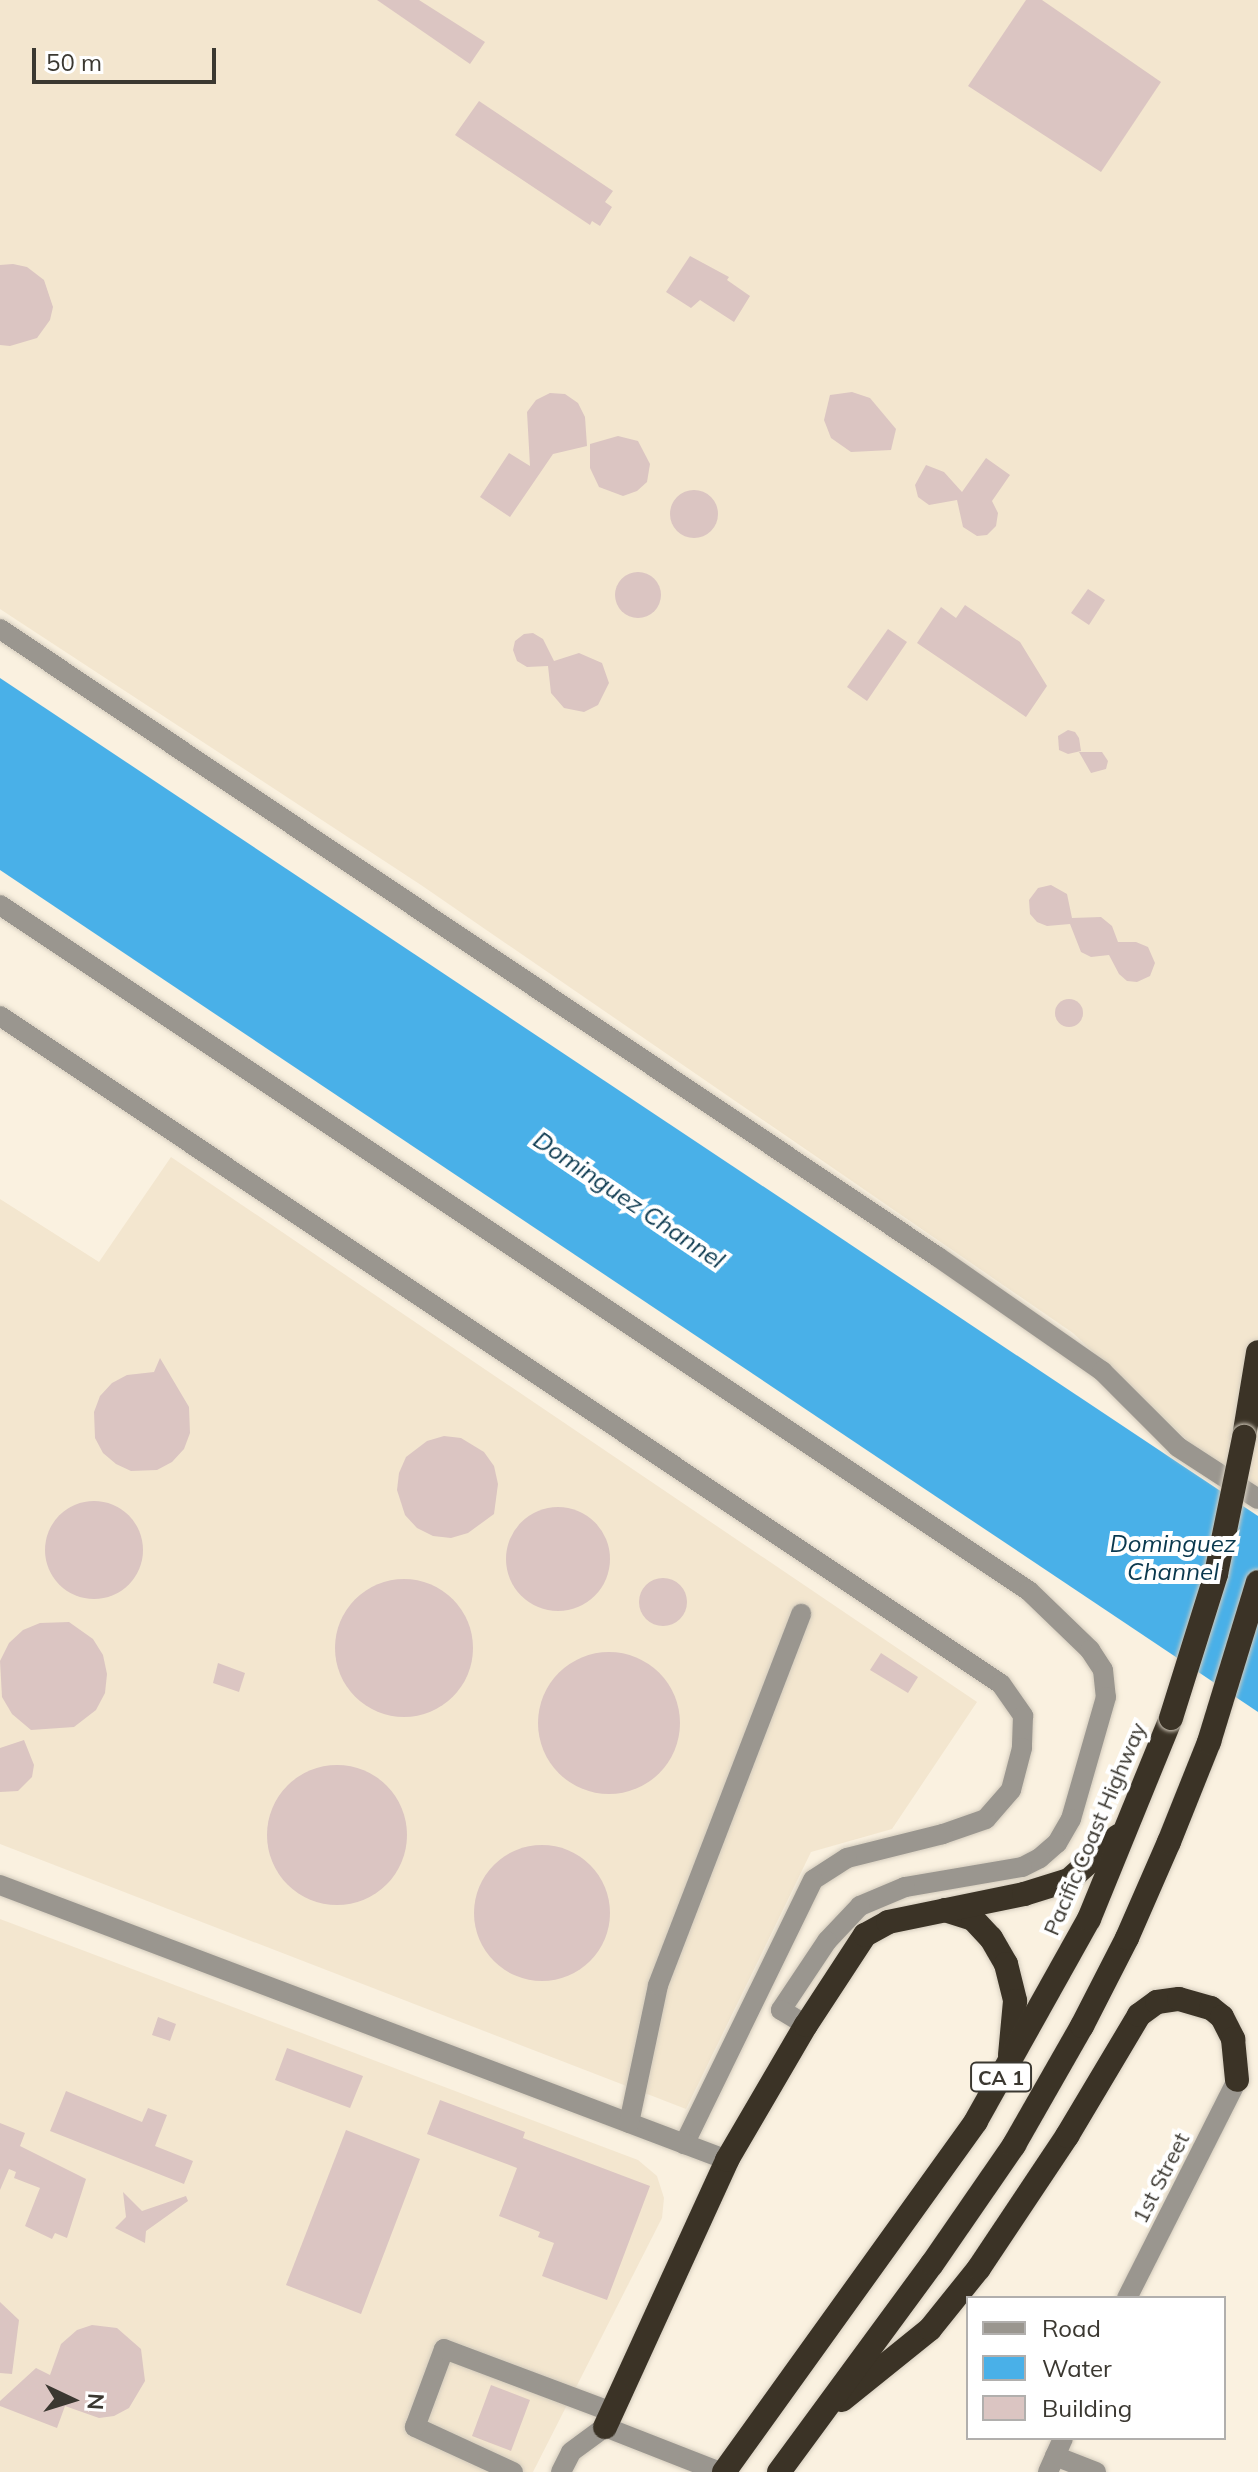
<!DOCTYPE html>
<style>
body{margin:0}
#map{position:relative;width:1258px;height:2472px;overflow:hidden;background:#faf1e0;font-family:Mulish,sans-serif}
div>[style]{position:absolute}
.built>*{inset:0;background:#f3e6cf}
.water>*{inset:0;background:#49b0e8}
.building>*{inset:0;background:#dbc5c2}
.round{border-radius:50%}
.roads{filter:drop-shadow(0 0 2px #d4ccbd) drop-shadow(0 0 2px #d4ccbd)}
.minor>*{height:20px;margin:-10px;padding:0 10px;transform-origin:10px;border-radius:10px;background:#9a968f}
.highway>*{height:24px;margin:-12px;padding:0 12px;transform-origin:12px;border-radius:12px;background:#3b3326}
.bridges{filter:drop-shadow(0 0 2px #d4ccbd) drop-shadow(0 0 2px #d4ccbd)}
.highway-bridge>*{height:24px;margin:-12px;padding:0 12px;transform-origin:12px;border-radius:12px;background:#3b3326}
span{translate:-50% -50%;white-space:nowrap;text-align:center;line-height:1.15;-webkit-text-stroke:8px #fff;paint-order:stroke}
.shield-label span{padding:2px 6px;background:#fff;border:2px solid;border-radius:6px;-webkit-text-stroke-width:0}
.shield-label{font-size:20px;color:#3b3831;font-weight:700}
.street-label{font-size:22px;color:#3b3831}
.water-label{font-size:24px;color:#0a384e;font-style:italic}
.legend{position:absolute;left:966px;top:2296px;width:260px;height:144px;box-sizing:border-box;background:#fff;border:2px solid #b1afad;margin:0;padding:10px 14px;list-style:none;font-size:24px;color:#3b3831}
.legend li{display:flex;align-items:center;gap:16px;height:40px}
.legend b{width:40px;border:2px solid #b1afad}
.north{position:absolute;left:32px;top:2360px;width:80px;height:80px;-webkit-text-stroke:6px #fff;paint-order:stroke;rotate:94deg;font-size:22px;font-weight:700;line-height:32px;text-align:center;color:#3b3831}
.north::after{content:'';display:block;margin:auto;width:28px;height:36px;background:#3b3831;clip-path:polygon(50% 0,100% 100%,50% 72%,0 100%)}
.scale{position:absolute;left:32px;top:48px;width:184px;height:36px;box-sizing:border-box;border:4px solid #3b3831;border-top:0;padding-left:10px;font-size:24px;line-height:28px;white-space:nowrap;color:#3b3831;-webkit-text-stroke:6px #fff;paint-order:stroke}
</style>
<div id="map">
<div class="built">
<i style="clip-path:polygon(0 0,1258px 0,1258px 1491px,1205px 1457px,1073px 1333px,421px 885px,0 609px)"></i>
<i style="clip-path:polygon(171px 1157px,977px 1702px,892px 1829px,811px 1852px,686px 2109px,0 1844px,0 1199px,99px 1262px)"></i>
<i style="clip-path:polygon(0 1919px,638px 2160px,657px 2176px,664px 2198px,662px 2218px,533px 2472px,0 2472px)"></i>
</div>
<div class="water">
<i style="clip-path:polygon(0 678px,1258px 1516px,1258px 1712px,0 870px)"></i>
</div>
<div class="building">
<i style="clip-path:polygon(377px 0,419px 0,485px 42px,470px 64px)"></i>
<i style="clip-path:polygon(1026px 0,1042px 0,1161px 82px,1101px 172px,968px 86px)"></i>
<i style="clip-path:polygon(479px 101px,613px 191px,605px 202px,612px 207px,600px 226px,592px 221px,590px 225px,455px 135px)"></i>
<i style="clip-path:polygon(690px 256px,729px 277px,727px 280px,750px 296px,734px 322px,700px 300px,691px 308px,666px 292px)"></i>
<i style="clip-path:polygon(13px 264px,27px 267px,44px 280px,53px 307px,50px 320px,37px 338px,10px 346px,0 345px,0 265px)"></i>
<i style="clip-path:polygon(852px 392px,870px 398px,896px 429px,891px 450px,851px 452px,831px 438px,824px 420px,830px 395px)"></i>
<i style="clip-path:polygon(550px 393px,565px 394px,578px 403px,585px 417px,587px 446px,553px 454px,510px 517px,480px 497px,509px 453px,530px 466px,527px 412px,536px 400px)"></i>
<i style="clip-path:polygon(618px 436px,638px 441px,650px 464px,647px 482px,637px 491px,623px 496px,599px 487px,590px 468px,590px 444px)"></i>
<i style="clip-path:polygon(986px 458px,1010px 475px,992px 501px,998px 513px,996px 526px,987px 535px,977px 536px,963px 527px,957px 500px,929px 505px,918px 497px,915px 485px,926px 465px,944px 472px,962px 492px)"></i>
<i class="round" style="left:670px;top:490px;width:48px;height:48px"></i>
<i class="round" style="left:615px;top:572px;width:46px;height:46px"></i>
<i style="clip-path:polygon(1088px 589px,1105px 600px,1089px 625px,1071px 613px)"></i>
<i style="clip-path:polygon(965px 605px,1020px 642px,1047px 686px,1026px 717px,917px 643px,941px 607px,956px 618px)"></i>
<i style="clip-path:polygon(888px 629px,907px 642px,867px 701px,847px 687px)"></i>
<i style="clip-path:polygon(533px 633px,543px 639px,554px 661px,579px 653px,602px 663px,609px 683px,598px 705px,584px 712px,564px 708px,551px 693px,548px 666px,527px 667px,517px 661px,513px 650px,515px 641px,524px 634px)"></i>
<i style="clip-path:polygon(1068px 730px,1075px 732px,1079px 738px,1081px 751px,1068px 754px,1059px 750px,1058px 736px)"></i>
<i style="clip-path:polygon(1079px 752px,1102px 752px,1108px 761px,1106px 769px,1091px 773px)"></i>
<i style="clip-path:polygon(1051px 885px,1067px 894px,1072px 918px,1101px 917px,1112px 926px,1118px 942px,1136px 942px,1148px 947px,1155px 963px,1150px 976px,1137px 982px,1127px 981px,1119px 974px,1109px 955px,1091px 957px,1081px 952px,1070px 924px,1047px 926px,1037px 922px,1030px 914px,1029px 900px,1038px 888px)"></i>
<i class="round" style="left:1055px;top:999px;width:28px;height:28px"></i>
<i style="clip-path:polygon(160px 1358px,189px 1407px,190px 1433px,184px 1449px,172px 1462px,157px 1470px,131px 1471px,116px 1464px,103px 1453px,95px 1438px,94px 1412px,100px 1396px,112px 1383px,127px 1375px,154px 1372px)"></i>
<i style="clip-path:polygon(444px 1436px,461px 1438px,484px 1452px,494px 1466px,498px 1484px,494px 1514px,468px 1533px,451px 1538px,433px 1536px,417px 1528px,405px 1515px,397px 1490px,399px 1473px,406px 1457px,427px 1441px)"></i>
<i class="round" style="left:45px;top:1501px;width:98px;height:98px"></i>
<i class="round" style="left:506px;top:1507px;width:104px;height:104px"></i>
<i class="round" style="left:639px;top:1578px;width:48px;height:48px"></i>
<i class="round" style="left:335px;top:1579px;width:138px;height:138px"></i>
<i style="clip-path:polygon(69px 1622px,93px 1639px,103px 1655px,107px 1674px,105px 1693px,96px 1710px,74px 1727px,31px 1730px,12px 1714px,2px 1697px,0 1661px,9px 1643px,23px 1630px,40px 1623px)"></i>
<i class="round" style="left:538px;top:1652px;width:142px;height:142px"></i>
<i style="clip-path:polygon(881px 1653px,918px 1677px,908px 1693px,870px 1670px)"></i>
<i style="clip-path:polygon(218px 1663px,245px 1673px,239px 1692px,213px 1683px)"></i>
<i style="clip-path:polygon(24px 1740px,34px 1765px,32px 1777px,18px 1791px,0 1792px,0 1748px)"></i>
<i class="round" style="left:267px;top:1765px;width:140px;height:140px"></i>
<i class="round" style="left:474px;top:1845px;width:136px;height:136px"></i>
<i style="clip-path:polygon(158px 2017px,176px 2024px,170px 2041px,152px 2035px)"></i>
<i style="clip-path:polygon(287px 2048px,363px 2076px,350px 2108px,275px 2080px)"></i>
<i style="clip-path:polygon(66px 2091px,142px 2122px,148px 2108px,167px 2115px,155px 2146px,193px 2161px,184px 2184px,50px 2131px)"></i>
<i style="clip-path:polygon(440px 2100px,525px 2132px,523px 2138px,650px 2186px,607px 2300px,542px 2276px,554px 2243px,538px 2237px,540px 2232px,499px 2216px,517px 2168px,427px 2134px)"></i>
<i style="clip-path:polygon(0 2123px,25px 2133px,20px 2146px,86px 2179px,67px 2238px,55px 2233px,52px 2239px,25px 2226px,40px 2188px,14px 2178px,16px 2172px,9px 2169px,0 2190px)"></i>
<i style="clip-path:polygon(346px 2130px,420px 2159px,361px 2314px,286px 2285px)"></i>
<i style="clip-path:polygon(123px 2192px,142px 2211px,186px 2196px,188px 2201px,146px 2231px,145px 2243px,115px 2228px,126px 2217px)"></i>
<i style="clip-path:polygon(0 2302px,19px 2320px,12px 2374px,0 2373px)"></i>
<i style="clip-path:polygon(92px 2325px,117px 2328px,141px 2349px,145px 2381px,129px 2408px,114px 2416px,99px 2418px,65px 2406px,57px 2428px,0 2406px,0 2401px,36px 2368px,50px 2375px,61px 2344px,77px 2330px)"></i>
<i style="clip-path:polygon(491px 2385px,530px 2400px,511px 2451px,472px 2436px)"></i>
</div>
<div class="roads">
<div class="minor">
<i style="left:0;top:629px;width:1129px;rotate:33.8deg"></i>
<i style="left:938px;top:1257px;width:200px;rotate:34.8deg"></i>
<i style="left:1102px;top:1371px;width:107px;rotate:45deg"></i>
<i style="left:1178px;top:1447px;width:95px;rotate:33deg"></i>
<i style="left:0;top:905px;width:1237px;rotate:33.69deg"></i>
<i style="left:1029px;top:1591px;width:85px;rotate:44deg"></i>
<i style="left:1090px;top:1650px;width:24px;rotate:57deg"></i>
<i style="left:1103px;top:1670px;width:27px;rotate:84deg"></i>
<i style="left:1106px;top:1697px;width:127px;rotate:106deg"></i>
<i style="left:1071px;top:1819px;width:28px;rotate:120deg"></i>
<i style="left:1057px;top:1843px;width:23px;rotate:139deg"></i>
<i style="left:1040px;top:1858px;width:20px;rotate:153deg"></i>
<i style="left:1022px;top:1867px;width:119px;rotate:170.3deg"></i>
<i style="left:905px;top:1887px;width:49px;rotate:157.1deg"></i>
<i style="left:860px;top:1906px;width:48px;rotate:133.3deg"></i>
<i style="left:827px;top:1941px;width:83px;rotate:123.7deg"></i>
<i style="left:781px;top:2010px;width:29px;rotate:31deg"></i>
<i style="left:0;top:1016px;width:1203px;rotate:33.72deg"></i>
<i style="left:1001px;top:1684px;width:39px;rotate:55deg"></i>
<i style="left:1023px;top:1716px;width:32px;rotate:92deg"></i>
<i style="left:1022px;top:1748px;width:43px;rotate:104.7deg"></i>
<i style="left:1011px;top:1790px;width:38px;rotate:131deg"></i>
<i style="left:986px;top:1819px;width:46px;rotate:160.8deg"></i>
<i style="left:943px;top:1834px;width:99px;rotate:166deg"></i>
<i style="left:847px;top:1858px;width:40px;rotate:147.1deg"></i>
<i style="left:813px;top:1880px;width:294px;rotate:116deg"></i>
<i style="left:0;top:1885px;width:777px;rotate:20.72deg"></i>
<i style="left:629px;top:2123px;width:141px;rotate:-78.1deg"></i>
<i style="left:658px;top:1985px;width:398px;rotate:-68.9deg"></i>
<i style="left:1127px;top:2298px;width:244px;rotate:-63.2deg"></i>
<i style="left:1055px;top:2456px;width:44px;rotate:21.3deg"></i>
<i style="left:513px;top:2472px;width:108px;rotate:-155.3deg"></i>
<i style="left:415px;top:2427px;width:83px;rotate:-69.6deg"></i>
<i style="left:444px;top:2349px;width:179px;rotate:20.6deg"></i>
<i style="left:561px;top:2472px;width:22px;rotate:-63deg"></i>
<i style="left:571px;top:2452px;width:42px;rotate:-36.3deg"></i>
<i style="left:605px;top:2427px;width:123px;rotate:21.4deg"></i>
<i style="left:1048px;top:2472px;width:37px;rotate:-66deg"></i>
</div>
<div class="highway">
<i style="left:1244px;top:1437px;width:86px;rotate:-80.6deg"></i>
<i style="left:945px;top:1910px;width:29px;rotate:18deg"></i>
<i style="left:973px;top:1919px;width:26px;rotate:47deg"></i>
<i style="left:991px;top:1938px;width:30px;rotate:60deg"></i>
<i style="left:1006px;top:1964px;width:38px;rotate:76deg"></i>
<i style="left:1015px;top:2001px;width:54px;rotate:95.3deg"></i>
<i style="left:842px;top:2400px;width:113px;rotate:-38.9deg"></i>
<i style="left:930px;top:2329px;width:78px;rotate:-51.2deg"></i>
<i style="left:979px;top:2268px;width:159px;rotate:-56.3deg"></i>
<i style="left:1067px;top:2136px;width:141px;rotate:-59.2deg"></i>
<i style="left:1139px;top:2015px;width:22px;rotate:-36deg"></i>
<i style="left:1157px;top:2002px;width:22px;rotate:-8deg"></i>
<i style="left:1179px;top:1999px;width:33px;rotate:16deg"></i>
<i style="left:1211px;top:2008px;width:14px;rotate:39deg"></i>
<i style="left:1222px;top:2017px;width:25px;rotate:63deg"></i>
<i style="left:1233px;top:2039px;width:41px;rotate:84.4deg"></i>
<i style="left:605px;top:2427px;width:294px;rotate:-65.4deg"></i>
<i style="left:727px;top:2160px;width:156px;rotate:-59.7deg"></i>
<i style="left:806px;top:2025px;width:108px;rotate:-56.8deg"></i>
<i style="left:865px;top:1935px;width:26px;rotate:-29deg"></i>
<i style="left:888px;top:1922px;width:139px;rotate:-11.6deg"></i>
<i style="left:1024px;top:1894px;width:47px;rotate:-17.3deg"></i>
<i style="left:1069px;top:1880px;width:66px;rotate:-41.9deg"></i>
<i style="left:724px;top:2472px;width:432px;rotate:-54.3deg"></i>
<i style="left:976px;top:2121px;width:231px;rotate:-60.8deg"></i>
<i style="left:1089px;top:1919px;width:217px;rotate:-67.8deg"></i>
<i style="left:779px;top:2472px;width:258px;rotate:-53.7deg"></i>
<i style="left:932px;top:2264px;width:145px;rotate:-55.4deg"></i>
<i style="left:1014px;top:2145px;width:137px;rotate:-60.3deg"></i>
<i style="left:1082px;top:2026px;width:99px;rotate:-62.9deg"></i>
<i style="left:1127px;top:1938px;width:105px;rotate:-66.4deg"></i>
<i style="left:1169px;top:1842px;width:108px;rotate:-68.2deg"></i>
<i style="left:1209px;top:1742px;width:167px;rotate:-73deg"></i>
</div>
</div>
<div class="bridges">
<div class="highway-bridge">
<i style="left:1171px;top:1718px;width:151px;rotate:-72.6deg"></i>
<i style="left:1216px;top:1574px;width:140px;rotate:-78.4deg"></i>
</div>
</div>
<div class="shield-label">
<span style="left:1001px;top:2077px">CA 1</span>
</div>
<div class="street-label">
<span style="left:1095px;top:1829px;rotate:-67deg">Pacific Coast Highway</span>
<span style="left:1161px;top:2178px;rotate:-63deg">1st Street</span>
</div>
<div class="water-label">
<span style="left:629px;top:1200px;rotate:34deg">Dominguez Channel</span>
<span style="left:1173px;top:1558px">Dominguez<br>Channel</span>
</div>
<ul class="legend">
<li><b style="height:10px;background:#9a968f"></b>Road</li>
<li><b style="height:22px;background:#49b0e8"></b>Water</li>
<li><b style="height:22px;background:#dbc5c2"></b>Building</li>
</ul>
<div class="north">N</div>
<div class="scale">50 m</div>
</div>
